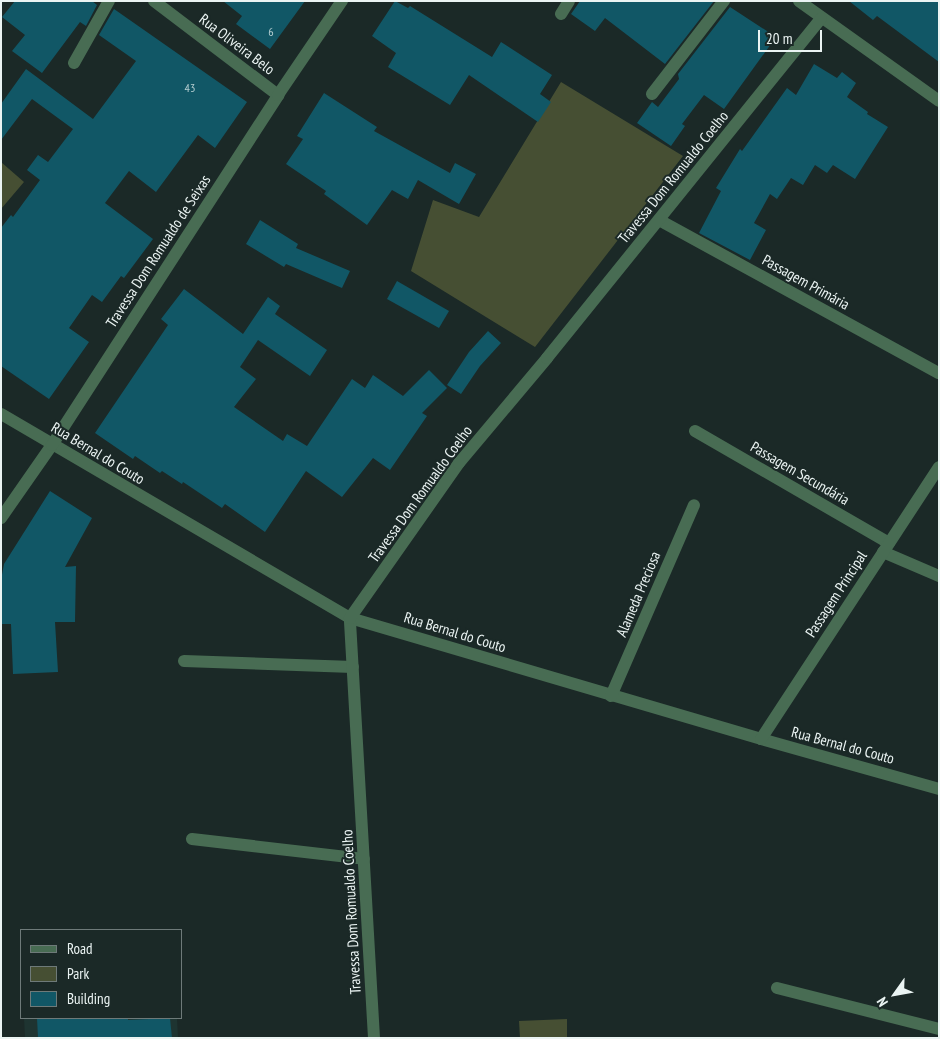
<!DOCTYPE html>
<meta charset="utf-8">
<style>
body{margin:0}
#map{position:relative;width:940px;height:1039px;overflow:hidden;background:#1b2927;font-family:"PT Sans Narrow",sans-serif}
div>[style]{position:absolute}
.built>*{inset:0;background:#1e3431}
.green>*{inset:0;background:#464f33}
.building>*{inset:0;background:#115766}
.minor>*{height:12px;margin:-6px;padding:0 6px;transform-origin:6px;border-radius:6px;background:#486c53}
span{translate:-50% -50%;white-space:nowrap;text-align:center;line-height:1.15;-webkit-text-stroke:4px #1b2927;paint-order:stroke}
.number-label{font-size:12px;color:#b4cdd0}
.number-label span{-webkit-text-stroke-width:0}
.street-label{font-size:15px;color:#ebf4f3}
.frame{position:absolute;inset:0;border:2px solid #ebf4f3;pointer-events:none}
.legend{position:absolute;left:20px;top:929px;width:162px;height:90px;box-sizing:border-box;background:#1b2927;border:1px solid #6e7a79;margin:0;padding:6px 9px;list-style:none;font-size:15px;color:#ebf4f3}
.legend li{display:flex;align-items:center;gap:10px;height:25px}
.legend b{width:25px;border:1px solid #6e7a79}
.north{position:absolute;left:870px;top:969px;width:50px;height:50px;-webkit-text-stroke:4px #1b2927;paint-order:stroke;rotate:238deg;font-size:14px;font-weight:700;line-height:20px;text-align:center;color:#ebf4f3}
.north::after{content:'';display:block;margin:auto;width:18px;height:22px;background:#ebf4f3;clip-path:polygon(50% 0,100% 100%,50% 72%,0 100%)}
.scale{position:absolute;left:758px;top:30px;width:64px;height:22px;box-sizing:border-box;border:2px solid #ebf4f3;border-top:0;padding-left:6px;font-size:15px;line-height:18px;white-space:nowrap;color:#ebf4f3;-webkit-text-stroke:4px #1b2927;paint-order:stroke}
</style>
<div id="map">
<div class="built">
<i style="clip-path:polygon(24px 1018px,177px 1018px,178px 1038px,25px 1038px)"></i>
</div>
<div class="green">
<i style="clip-path:polygon(561px 82px,683px 156px,535px 347px,411px 271px,433px 200px,479px 217px)"></i>
<i style="clip-path:polygon(1px 162px,24px 182px,1px 209px)"></i>
<i style="clip-path:polygon(567px 1019px,567px 1038px,520px 1038px,519px 1021px)"></i>
</div>
<div class="building">
<i style="clip-path:polygon(15px 1px,92px 1px,97px 5px,86px 26px,80px 22px,42px 73px,12px 51px,25px 35px,2px 17px)"></i>
<i style="clip-path:polygon(223px 1px,305px 1px,270px 49px,236px 24px,242px 16px)"></i>
<i style="clip-path:polygon(395px 1px,408px 8px,410px 6px,492px 57px,501px 42px,552px 75px,540px 94px,551px 102px,538px 122px,469px 75px,450px 105px,388px 67px,396px 53px,372px 36px)"></i>
<i style="clip-path:polygon(580px 1px,714px 1px,665px 64px,605px 18px,595px 31px,571px 14px)"></i>
<i style="clip-path:polygon(849px 1px,939px 1px,939px 62px,877px 16px,873px 20px)"></i>
<i style="clip-path:polygon(730px 7px,776px 37px,724px 109px,704px 95px,682px 124px,685px 126px,671px 146px,637px 123px,652px 102px,658px 107px,679px 79px,678px 74px)"></i>
<i style="clip-path:polygon(114px 9px,247px 102px,215px 148px,198px 135px,156px 192px,129px 171px,105px 203px,153px 239px,124px 278px,121px 276px,102px 302px,92px 295px,69px 328px,89px 342px,49px 399px,1px 366px,1px 228px,11px 215px,13px 217px,40px 180px,27px 170px,38px 155px,48px 162px,73px 129px,32px 99px,1px 140px,1px 104px,26px 69px,93px 119px,136px 61px,99px 35px)"></i>
<i style="clip-path:polygon(814px 64px,837px 78px,842px 72px,856px 83px,847px 97px,868px 112px,867px 114px,888px 127px,855px 179px,833px 165px,827px 173px,815px 165px,803px 185px,791px 178px,777px 199px,770px 194px,754px 223px,766px 230px,750px 260px,699px 233px,721px 191px,716px 188px,740px 149px,742px 151px,787px 88px,796px 95px)"></i>
<i style="clip-path:polygon(324px 93px,377px 127px,374px 131px,450px 173px,455px 163px,476px 174px,459px 204px,418px 180px,408px 199px,392px 190px,367px 225px,324px 194px,326px 191px,286px 164px,303px 139px,297px 136px)"></i>
<i style="clip-path:polygon(260px 220px,298px 244px,296px 248px,350px 271px,342px 288px,286px 264px,284px 267px,246px 244px)"></i>
<i style="clip-path:polygon(397px 281px,449px 311px,439px 328px,387px 299px)"></i>
<i style="clip-path:polygon(184px 289px,243px 334px,268px 297px,280px 306px,275px 314px,327px 350px,310px 376px,258px 340px,240px 367px,256px 379px,234px 407px,283px 441px,287px 434px,307px 446px,352px 379px,365px 388px,373px 375px,403px 396px,429px 370px,447px 388px,422px 413px,427px 416px,390px 470px,373px 458px,342px 497px,306px 471px,265px 532px,225px 504px,222px 508px,183px 482px,182px 484px,162px 471px,160px 473px,135px 456px,133px 459px,95px 433px,168px 325px,161px 319px)"></i>
<i style="clip-path:polygon(488px 331px,501px 343px,480px 366px,461px 394px,447px 385px,469px 352px)"></i>
<i style="clip-path:polygon(50px 491px,92px 518px,65px 567px,76px 566px,75px 622px,55px 622px,58px 672px,13px 674px,11px 624px,1px 624px,1px 580px,4px 564px)"></i>
<i style="clip-path:polygon(37px 1018px,128px 1018px,128px 1020px,170px 1018px,172px 1038px,38px 1038px)"></i>
</div>
<div class="minor">
<i style="left:154px;top:1px;width:156px;rotate:37.2deg"></i>
<i style="left:799px;top:1px;width:172px;rotate:35.5deg"></i>
<i style="left:561px;top:14px;width:15px;rotate:-58deg"></i>
<i style="left:74px;top:63px;width:71px;rotate:-60.6deg"></i>
<i style="left:652px;top:94px;width:118px;rotate:-52.3deg"></i>
<i style="left:659px;top:220px;width:319px;rotate:28.7deg"></i>
<i style="left:1px;top:414px;width:404px;rotate:30.3deg"></i>
<i style="left:350px;top:618px;width:428px;rotate:16.4deg"></i>
<i style="left:761px;top:739px;width:185px;rotate:15.7deg"></i>
<i style="left:695px;top:431px;width:224px;rotate:30deg"></i>
<i style="left:1px;top:518px;width:89px;rotate:-55.1deg"></i>
<i style="left:52px;top:445px;width:417px;rotate:-57.1deg"></i>
<i style="left:278px;top:95px;width:114px;rotate:-55.8deg"></i>
<i style="left:883px;top:552px;width:61px;rotate:23.2deg"></i>
<i style="left:184px;top:661px;width:169px;rotate:2deg"></i>
<i style="left:611px;top:696px;width:208px;rotate:-66.5deg"></i>
<i style="left:761px;top:739px;width:325px;rotate:-56.8deg"></i>
<i style="left:192px;top:839px;width:173px;rotate:6.6deg"></i>
<i style="left:777px;top:988px;width:167px;rotate:14.2deg"></i>
<i style="left:374px;top:1038px;width:421px;rotate:-93.3deg"></i>
<i style="left:350px;top:618px;width:189px;rotate:-54.9deg"></i>
<i style="left:459px;top:463px;width:137px;rotate:-50deg"></i>
<i style="left:547px;top:358px;width:436px;rotate:-51.1deg"></i>
</div>
<div class="number-label">
<span style="left:271px;top:32px">6</span>
<span style="left:190px;top:88px">43</span>
</div>
<div class="street-label">
<span style="left:237px;top:44px;rotate:37deg">Rua Oliveira Belo</span>
<span style="left:673px;top:177px;rotate:-51deg">Travessa Dom Romualdo Coelho</span>
<span style="left:158px;top:251px;rotate:-57deg">Travessa Dom Romualdo de Seixas</span>
<span style="left:806px;top:282px;rotate:29deg">Passagem Primária</span>
<span style="left:98px;top:453px;rotate:31deg">Rua Bernal do Couto</span>
<span style="left:800px;top:473px;rotate:30deg">Passagem Secundária</span>
<span style="left:420px;top:494px;rotate:-54deg">Travessa Dom Romualdo Coelho</span>
<span style="left:638px;top:594px;rotate:-67deg">Alameda Preciosa</span>
<span style="left:836px;top:594px;rotate:-57deg">Passagem Principal</span>
<span style="left:455px;top:632px;rotate:17deg">Rua Bernal do Couto</span>
<span style="left:843px;top:745px;rotate:15deg">Rua Bernal do Couto</span>
<span style="left:351px;top:912px;rotate:-93deg">Travessa Dom Romualdo Coelho</span>
</div>
<div class="frame"></div>
<ul class="legend">
<li><b style="height:6px;background:#486c53"></b>Road</li>
<li><b style="height:14px;background:#464f33"></b>Park</li>
<li><b style="height:14px;background:#115766"></b>Building</li>
</ul>
<div class="north">N</div>
<div class="scale">20 m</div>
</div>
